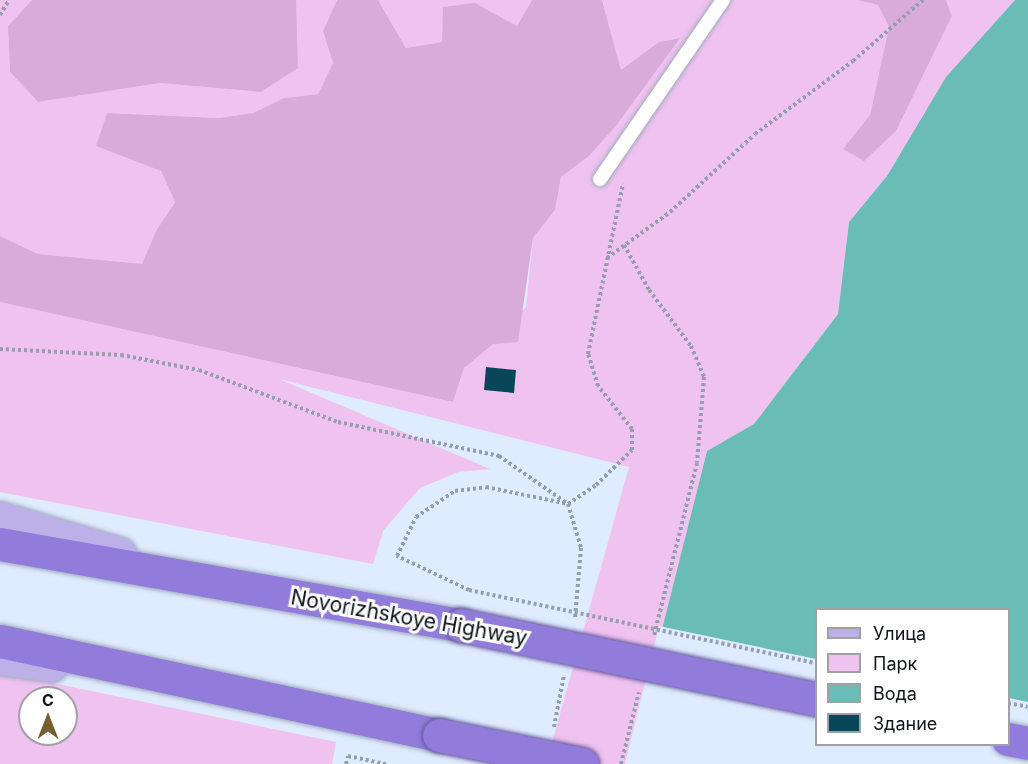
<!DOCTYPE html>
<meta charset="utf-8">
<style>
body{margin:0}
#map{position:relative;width:1028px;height:764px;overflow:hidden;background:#dfebfe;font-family:Inter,sans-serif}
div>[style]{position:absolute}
.green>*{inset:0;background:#f0c2f0}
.forest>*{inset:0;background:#d9abd9}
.water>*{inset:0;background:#69bdb6}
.pier>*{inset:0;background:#dfebfe}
.building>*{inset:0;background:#08475a}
.path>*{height:4px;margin-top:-2px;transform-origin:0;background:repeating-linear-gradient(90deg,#949eac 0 3px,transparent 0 6px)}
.roads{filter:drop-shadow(0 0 2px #a0acbd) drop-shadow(0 0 2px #a0acbd)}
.lane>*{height:14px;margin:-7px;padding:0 7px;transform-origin:7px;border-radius:7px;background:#fff}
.primary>*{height:33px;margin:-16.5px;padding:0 16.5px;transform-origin:16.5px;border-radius:16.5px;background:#bdb0e9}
.highway>*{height:33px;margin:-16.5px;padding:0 16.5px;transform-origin:16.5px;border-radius:16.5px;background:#917cdb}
.path-bridge>*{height:4px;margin-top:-2px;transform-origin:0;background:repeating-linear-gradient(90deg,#949eac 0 3px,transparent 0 6px)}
.bridges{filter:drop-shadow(0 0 2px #645898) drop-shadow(0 0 2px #645898)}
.highway-bridge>*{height:33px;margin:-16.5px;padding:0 16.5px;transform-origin:16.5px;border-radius:16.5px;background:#917cdb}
span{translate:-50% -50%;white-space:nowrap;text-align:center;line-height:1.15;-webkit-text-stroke:6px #fff;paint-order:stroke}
.street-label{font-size:21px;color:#10151b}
.legend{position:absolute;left:815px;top:608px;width:195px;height:138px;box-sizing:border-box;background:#fff;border:2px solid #9fa1a4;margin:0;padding:8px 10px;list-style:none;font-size:18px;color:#10151b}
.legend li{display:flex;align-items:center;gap:12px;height:30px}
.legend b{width:30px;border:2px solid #9fa1a4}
.north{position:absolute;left:18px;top:686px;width:60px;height:60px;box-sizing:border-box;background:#fff;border:2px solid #9fa1a4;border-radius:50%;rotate:0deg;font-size:16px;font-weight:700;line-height:24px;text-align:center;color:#10151b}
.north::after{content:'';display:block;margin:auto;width:21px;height:27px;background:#755f2f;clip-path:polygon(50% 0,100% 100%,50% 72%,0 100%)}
</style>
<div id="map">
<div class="green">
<i style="clip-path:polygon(0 0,32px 0,8px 26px,10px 72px,38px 102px,160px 83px,261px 92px,296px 0,337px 0,323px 31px,333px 63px,318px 94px,284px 98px,253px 113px,219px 118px,107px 113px,97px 146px,161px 171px,175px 202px,156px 231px,142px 265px,38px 254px,0 236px)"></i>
<i style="clip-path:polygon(378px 0,532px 0,517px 26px,475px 4px,442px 42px,406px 48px)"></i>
<i style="clip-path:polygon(602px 0,857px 0,878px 5px,889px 27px,870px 115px,844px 149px,864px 160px,896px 131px,952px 16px,946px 0,1015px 0,946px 77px,887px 176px,849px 222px,838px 314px,754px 424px,707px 451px,628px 764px,546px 764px,629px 467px,279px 379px,490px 469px,458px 472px,420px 488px,383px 531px,373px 564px,0 492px,0 302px,453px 402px,464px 368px,526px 307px,533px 238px,555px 210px,561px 177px,589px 156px,616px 126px,679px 38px,659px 42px,621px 71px)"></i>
<i style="clip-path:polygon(evenodd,0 672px,336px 742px,332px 764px,0 764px,0 672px,30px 698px,66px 698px,66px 734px,30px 734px,30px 698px)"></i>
</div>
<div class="forest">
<i style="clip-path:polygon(32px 0,296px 0,298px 68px,261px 92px,160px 83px,38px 102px,10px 72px,8px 26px)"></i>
<i style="clip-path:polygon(337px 0,378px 0,406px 48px,442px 42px,443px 7px,475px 3px,517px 26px,532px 0,602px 0,621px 70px,659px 42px,680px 38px,616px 126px,589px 156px,561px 177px,555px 210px,533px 238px,518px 342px,493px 344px,464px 368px,453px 402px,0 302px,0 236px,38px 254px,142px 264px,156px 231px,175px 202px,161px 171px,96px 146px,107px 113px,219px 118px,253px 113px,284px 98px,318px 94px,333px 63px,323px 31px)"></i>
<i style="clip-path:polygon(857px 0,946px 0,952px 16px,896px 131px,864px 161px,843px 149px,870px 115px,889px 27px,878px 5px)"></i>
</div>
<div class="water">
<i style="clip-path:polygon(evenodd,1015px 0,1028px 0,1028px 764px,628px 764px,707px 451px,754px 424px,838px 314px,849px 222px,887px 176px,946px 77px,1015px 0,816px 610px,1008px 610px,1008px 744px,816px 744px,816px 610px)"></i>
</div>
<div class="pier">
<i style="clip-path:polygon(659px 626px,816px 659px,816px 744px,1008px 744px,1009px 698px,1028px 702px,1028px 764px,625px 764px)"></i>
</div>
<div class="building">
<i style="clip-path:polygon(486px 367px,516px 370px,514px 393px,484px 390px)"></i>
</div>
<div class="path">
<i style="left:0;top:15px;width:17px;rotate:-59deg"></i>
<i style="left:624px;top:245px;width:51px;rotate:60.9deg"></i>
<i style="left:649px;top:290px;width:70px;rotate:53.1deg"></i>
<i style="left:691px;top:346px;width:34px;rotate:67deg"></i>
<i style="left:704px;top:377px;width:86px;rotate:94.7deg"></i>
<i style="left:697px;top:463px;width:178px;rotate:104deg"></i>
<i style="left:607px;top:258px;width:78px;rotate:-36.1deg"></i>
<i style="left:670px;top:212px;width:115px;rotate:-42.5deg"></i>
<i style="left:755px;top:134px;width:122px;rotate:-36.7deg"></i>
<i style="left:853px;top:61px;width:93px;rotate:-41.1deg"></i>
<i style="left:0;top:349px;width:121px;rotate:2.8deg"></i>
<i style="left:121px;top:355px;width:79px;rotate:10.9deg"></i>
<i style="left:199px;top:370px;width:148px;rotate:20.5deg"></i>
<i style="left:338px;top:422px;width:165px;rotate:11.9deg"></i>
<i style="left:499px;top:456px;width:84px;rotate:34.8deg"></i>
<i style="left:568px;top:504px;width:46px;rotate:73.5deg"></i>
<i style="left:581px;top:548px;width:70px;rotate:94.9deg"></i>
<i style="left:469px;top:590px;width:80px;rotate:-154.7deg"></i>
<i style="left:397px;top:556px;width:43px;rotate:-64deg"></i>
<i style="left:416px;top:517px;width:47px;rotate:-33.7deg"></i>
<i style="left:455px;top:491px;width:31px;rotate:-7deg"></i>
<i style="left:486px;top:487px;width:84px;rotate:11.7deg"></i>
<i style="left:568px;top:504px;width:34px;rotate:-34deg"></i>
<i style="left:596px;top:485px;width:50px;rotate:-44.2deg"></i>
<i style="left:632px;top:450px;width:21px;rotate:-90deg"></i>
<i style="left:632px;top:429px;width:55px;rotate:-128.3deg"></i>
<i style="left:598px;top:386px;width:34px;rotate:-107deg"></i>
<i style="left:588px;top:354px;width:174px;rotate:-78.4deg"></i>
<i style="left:1008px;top:703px;width:20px;rotate:11deg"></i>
<i style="left:554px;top:727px;width:53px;rotate:-79.1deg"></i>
<i style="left:346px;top:764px;width:8px;rotate:-76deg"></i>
<i style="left:348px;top:756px;width:39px;rotate:12deg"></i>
<i style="left:621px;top:764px;width:74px;rotate:-76deg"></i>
</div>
<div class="roads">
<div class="lane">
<i style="left:600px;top:179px;width:217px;rotate:-55.5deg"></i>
</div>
<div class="primary">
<i style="left:0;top:518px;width:125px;rotate:16.7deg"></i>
<i style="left:0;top:658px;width:52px;rotate:7.7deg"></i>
</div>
<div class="highway">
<i style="left:0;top:544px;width:468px;rotate:10deg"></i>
<i style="left:0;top:641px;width:449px;rotate:12.1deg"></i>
<i style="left:1008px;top:739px;width:20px;rotate:11deg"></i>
</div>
</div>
<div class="path-bridge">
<i style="left:469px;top:590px;width:355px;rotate:11.9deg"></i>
</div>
<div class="bridges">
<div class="highway-bridge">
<i style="left:461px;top:625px;width:363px;rotate:11.8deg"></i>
<i style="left:439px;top:735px;width:146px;rotate:11.5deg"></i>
</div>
</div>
<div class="street-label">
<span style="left:409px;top:618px;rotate:10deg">Novorizhskoye Highway</span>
</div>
<ul class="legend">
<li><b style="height:8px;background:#bdb0e9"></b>Улица</li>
<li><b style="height:16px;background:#f0c2f0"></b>Парк</li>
<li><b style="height:16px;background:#69bdb6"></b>Вода</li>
<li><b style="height:16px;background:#08475a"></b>Здание</li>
</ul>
<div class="north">С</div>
</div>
